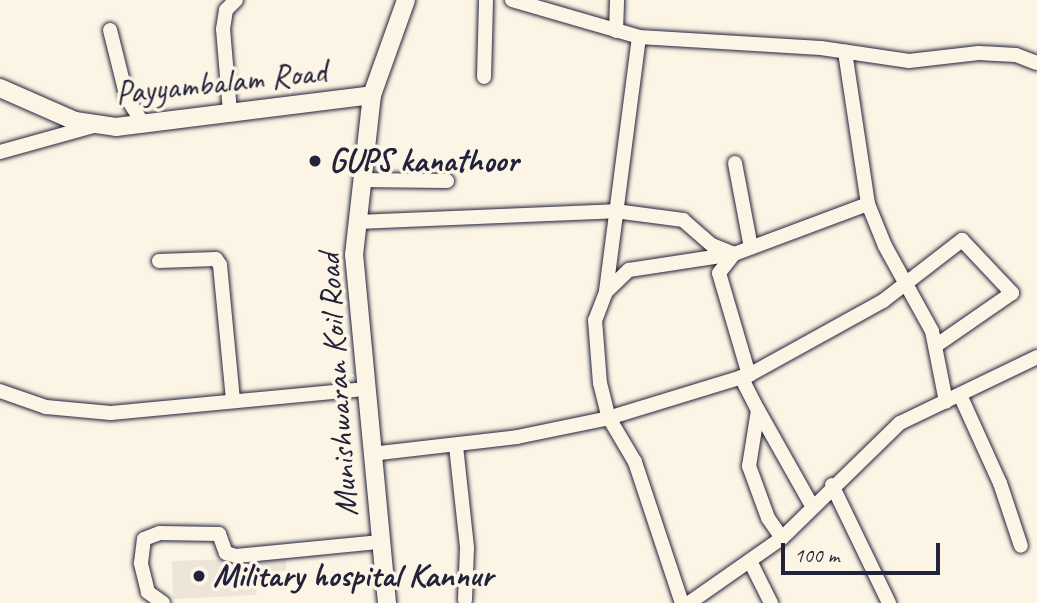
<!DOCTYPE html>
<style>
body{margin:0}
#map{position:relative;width:1037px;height:603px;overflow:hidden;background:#fcf5e5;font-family:Caveat,sans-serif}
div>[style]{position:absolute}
.built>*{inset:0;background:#ece5d8}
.roads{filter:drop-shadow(0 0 2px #22223b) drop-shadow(0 0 2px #22223b)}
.minor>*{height:14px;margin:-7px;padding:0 7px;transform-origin:7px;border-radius:7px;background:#fcf5e5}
.major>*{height:18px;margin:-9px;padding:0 9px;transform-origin:9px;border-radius:9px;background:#fcf5e5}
.dots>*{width:19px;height:19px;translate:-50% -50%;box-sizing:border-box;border:4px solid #fcf5e5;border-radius:50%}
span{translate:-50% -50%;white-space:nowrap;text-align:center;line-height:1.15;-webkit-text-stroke:7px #fcf5e5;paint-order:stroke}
.street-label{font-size:33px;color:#22223b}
.poi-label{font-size:33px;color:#22223b;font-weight:700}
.left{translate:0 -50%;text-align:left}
.scale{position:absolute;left:781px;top:543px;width:159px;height:32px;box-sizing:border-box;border:4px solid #22223b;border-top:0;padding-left:9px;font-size:21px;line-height:24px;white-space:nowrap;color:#22223b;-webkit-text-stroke:5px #fcf5e5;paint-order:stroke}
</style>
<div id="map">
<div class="built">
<i style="clip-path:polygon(286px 557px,286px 571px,272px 571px,270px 580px,257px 582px,256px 595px,173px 599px,172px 561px)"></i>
</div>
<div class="roads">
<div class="minor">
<i style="left:512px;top:0;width:132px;rotate:16.2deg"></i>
<i style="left:639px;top:37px;width:182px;rotate:3.5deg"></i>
<i style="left:821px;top:48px;width:89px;rotate:8.4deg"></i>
<i style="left:909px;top:61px;width:70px;rotate:-6.5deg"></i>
<i style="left:979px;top:53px;width:37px;rotate:3deg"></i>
<i style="left:1016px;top:55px;width:22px;rotate:21deg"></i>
<i style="left:110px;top:30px;width:70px;rotate:76deg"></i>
<i style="left:127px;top:98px;width:32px;rotate:58deg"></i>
<i style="left:616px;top:31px;width:31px;rotate:-88deg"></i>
<i style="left:639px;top:37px;width:257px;rotate:97.4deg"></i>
<i style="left:606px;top:292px;width:30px;rotate:111deg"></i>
<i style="left:595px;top:320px;width:63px;rotate:85.5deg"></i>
<i style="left:600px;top:383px;width:36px;rotate:76deg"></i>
<i style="left:609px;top:418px;width:51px;rotate:59.4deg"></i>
<i style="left:635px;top:462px;width:149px;rotate:71.6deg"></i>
<i style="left:484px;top:77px;width:77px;rotate:-88.5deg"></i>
<i style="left:230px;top:112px;width:83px;rotate:-94.8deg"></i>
<i style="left:223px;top:29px;width:19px;rotate:-81deg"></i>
<i style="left:226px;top:10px;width:14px;rotate:-45deg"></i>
<i style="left:0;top:152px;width:97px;rotate:-15.6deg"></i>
<i style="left:735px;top:163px;width:86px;rotate:79.3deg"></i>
<i style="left:361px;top:180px;width:86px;rotate:0.7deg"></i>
<i style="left:868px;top:204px;width:45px;rotate:68deg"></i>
<i style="left:885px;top:246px;width:97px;rotate:61.1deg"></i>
<i style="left:932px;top:331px;width:72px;rotate:78.8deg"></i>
<i style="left:357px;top:222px;width:258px;rotate:-2.4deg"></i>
<i style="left:615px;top:211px;width:69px;rotate:7.5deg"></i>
<i style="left:683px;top:220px;width:38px;rotate:41deg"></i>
<i style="left:712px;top:245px;width:24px;rotate:22deg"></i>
<i style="left:159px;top:261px;width:57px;rotate:-2deg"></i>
<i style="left:216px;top:259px;width:7px;rotate:56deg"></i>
<i style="left:220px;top:265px;width:135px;rotate:84.5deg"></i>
<i style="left:606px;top:292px;width:32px;rotate:-44deg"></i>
<i style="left:629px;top:270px;width:106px;rotate:-8.7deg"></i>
<i style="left:749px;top:375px;width:106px;rotate:-106.4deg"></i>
<i style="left:719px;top:273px;width:24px;rotate:-52deg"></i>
<i style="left:734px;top:254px;width:143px;rotate:-20.5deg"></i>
<i style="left:868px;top:204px;width:154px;rotate:-98.6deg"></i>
<i style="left:741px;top:377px;width:37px;rotate:63deg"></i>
<i style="left:758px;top:410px;width:57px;rotate:99.1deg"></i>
<i style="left:749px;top:466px;width:55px;rotate:69.9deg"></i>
<i style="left:768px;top:518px;width:24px;rotate:55deg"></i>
<i style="left:782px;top:538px;width:165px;rotate:-44.3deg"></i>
<i style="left:900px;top:423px;width:152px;rotate:-25.7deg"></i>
<i style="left:0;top:391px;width:49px;rotate:19.2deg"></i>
<i style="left:46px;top:407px;width:65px;rotate:5.3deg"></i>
<i style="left:111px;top:413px;width:254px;rotate:-5.4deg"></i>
<i style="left:960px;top:395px;width:97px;rotate:65.6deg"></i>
<i style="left:1000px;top:483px;width:66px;rotate:71.6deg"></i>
<i style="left:758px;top:410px;width:110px;rotate:60.6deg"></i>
<i style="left:456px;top:446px;width:103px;rotate:83.8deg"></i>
<i style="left:467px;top:548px;width:52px;rotate:92.2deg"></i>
<i style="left:371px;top:454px;width:147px;rotate:-6.6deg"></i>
<i style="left:517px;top:437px;width:90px;rotate:-11.6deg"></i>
<i style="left:605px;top:419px;width:151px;rotate:-17deg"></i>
<i style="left:749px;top:375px;width:153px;rotate:-28.9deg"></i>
<i style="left:883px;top:301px;width:100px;rotate:-37.7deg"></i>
<i style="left:962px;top:240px;width:73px;rotate:46.7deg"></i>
<i style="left:1012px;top:293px;width:91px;rotate:145.3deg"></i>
<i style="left:832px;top:485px;width:131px;rotate:64.2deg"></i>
<i style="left:750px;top:561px;width:47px;rotate:63.4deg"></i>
<i style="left:163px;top:603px;width:19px;rotate:-144deg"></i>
<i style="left:148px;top:592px;width:30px;rotate:-104deg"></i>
<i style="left:141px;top:563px;width:24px;rotate:-83deg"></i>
<i style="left:144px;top:539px;width:17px;rotate:-21deg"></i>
<i style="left:160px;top:533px;width:59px;rotate:1deg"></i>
<i style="left:219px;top:534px;width:20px;rotate:70deg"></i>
<i style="left:226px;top:553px;width:10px;rotate:17deg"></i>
<i style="left:236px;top:556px;width:145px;rotate:-5.6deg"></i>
<i style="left:689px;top:603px;width:113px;rotate:-35deg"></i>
</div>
<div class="major">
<i style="left:0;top:88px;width:82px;rotate:23.7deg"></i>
<i style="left:75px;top:121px;width:41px;rotate:8.3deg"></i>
<i style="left:116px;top:127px;width:258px;rotate:-7.1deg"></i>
<i style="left:387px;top:603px;width:350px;rotate:-95.4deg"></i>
<i style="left:354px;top:255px;width:161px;rotate:-83.6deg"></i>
<i style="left:372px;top:95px;width:101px;rotate:-70.3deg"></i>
</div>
</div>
<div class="dots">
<i style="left:315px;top:161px;background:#22223b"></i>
<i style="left:199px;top:576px;background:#22223b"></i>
</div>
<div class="street-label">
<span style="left:221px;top:83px;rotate:-6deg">Payyambalam Road</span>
<span style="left:338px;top:385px;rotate:-94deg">Munishwaran Koil Road</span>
</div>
<div class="poi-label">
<span class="left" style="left:329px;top:161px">GUPS kanathoor</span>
<span class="left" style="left:213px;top:576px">Military hospital Kannur</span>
</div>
<div class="scale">100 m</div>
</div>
